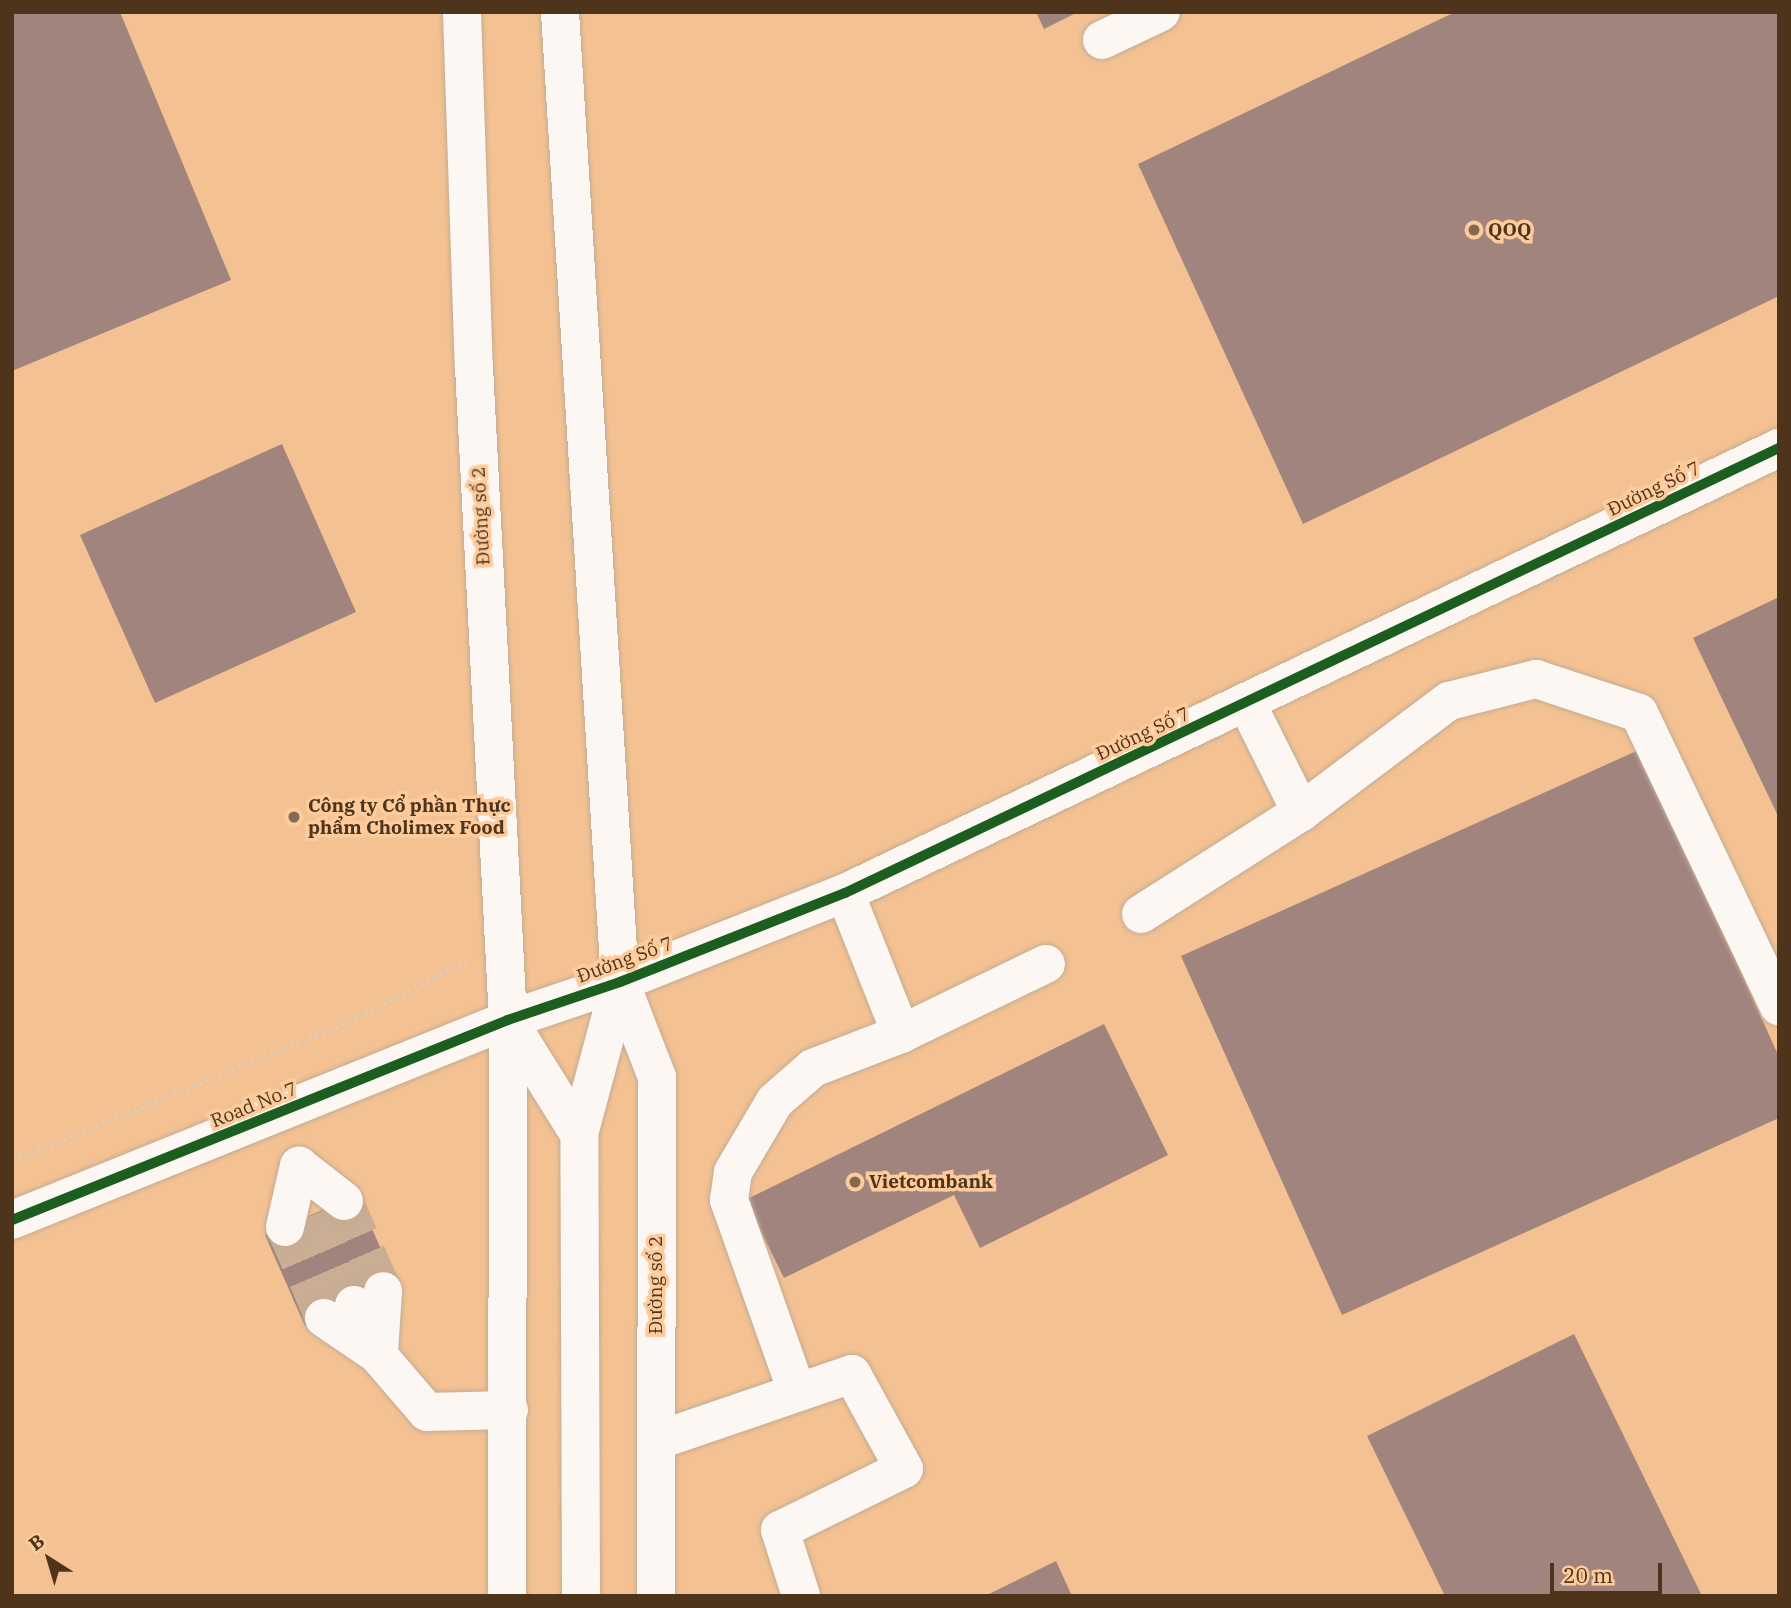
<!DOCTYPE html>
<meta charset="utf-8">
<style>
body{margin:0}
#map{position:relative;width:1791px;height:1608px;overflow:hidden;background:#e8ccb2;font-family:"IBM Plex Serif",serif}
div>[style]{position:absolute}
.built>*{inset:0;background:#f4c292}
.building>*{inset:0;background:#a0847d}
.minor-tunnel>*{height:38px;margin-top:-19px;transform-origin:0;background:repeating-linear-gradient(90deg,#c9ae94 0 38px,transparent 0 57px)}
.path>*{height:4.5px;margin-top:-2.25px;transform-origin:0;background:repeating-linear-gradient(90deg,#d7cfc6 0 2px,transparent 0 7px)}
.roads{filter:drop-shadow(0 0 2px #c3ab93) drop-shadow(0 0 2px #c3ab93)}
.minor>*{height:38px;margin:-19px;padding:0 19px;transform-origin:19px;border-radius:19px;background:#fcf7f3}
.major>*{height:38px;margin:-19px;padding:0 19px;transform-origin:19px;border-radius:19px;background:#fcf7f3}
.cycleway>*{height:10px;margin:-5px;padding:0 5px;transform-origin:5px;border-radius:5px;background:#1b5e20}
.dots>*{width:19px;height:19px;translate:-50% -50%;box-sizing:border-box;border:4px solid #fecb9c;border-radius:50%}
span{translate:-50% -50%;white-space:nowrap;text-align:center;line-height:1.15;-webkit-text-stroke:7px #fecb9c;paint-order:stroke}
.poi-label{font-size:19px;color:#4d341b;font-weight:700}
.left{translate:0 -50%;text-align:left}
.street-label{font-size:19px;color:#4d341b}
.frame{position:absolute;inset:0;border:14px solid #4d341b;pointer-events:none}
.north{position:absolute;left:14px;top:1524px;width:70px;height:70px;-webkit-text-stroke:5px #fecb9c;paint-order:stroke;rotate:323deg;font-size:19px;font-weight:700;line-height:28px;text-align:center;color:#4d341b}
.north::after{content:'';display:block;margin:auto;width:24px;height:32px;background:#4d341b;clip-path:polygon(50% 0,100% 100%,50% 72%,0 100%)}
.scale{position:absolute;left:1550px;top:1563px;width:112px;height:32px;box-sizing:border-box;border:4px solid #4d341b;border-top:0;padding-left:9px;font-size:21px;line-height:24px;white-space:nowrap;color:#4d341b;-webkit-text-stroke:5px #fecb9c;paint-order:stroke}
</style>
<div id="map">
<div class="built">
<i style="clip-path:polygon(12px 12px,1779px 12px,1779px 1596px,12px 1596px)"></i>
</div>
<div class="building">
<i style="clip-path:polygon(12px 12px,120px 12px,231px 280px,12px 371px)"></i>
<i style="clip-path:polygon(1036px 12px,1078px 12px,1044px 29px)"></i>
<i style="clip-path:polygon(1455px 12px,1779px 12px,1779px 296px,1303px 524px,1138px 164px)"></i>
<i style="clip-path:polygon(282px 444px,356px 612px,155px 703px,80px 535px)"></i>
<i style="clip-path:polygon(1779px 597px,1779px 818px,1693px 638px)"></i>
<i style="clip-path:polygon(1641px 749px,1779px 1057px,1779px 1118px,1342px 1315px,1181px 956px)"></i>
<i style="clip-path:polygon(1104px 1024px,1168px 1155px,980px 1248px,954px 1195px,784px 1278px,745px 1200px)"></i>
<i style="clip-path:polygon(357px 1195px,397px 1285px,305px 1326px,265px 1235px)"></i>
<i style="clip-path:polygon(1574px 1334px,1702px 1596px,1445px 1596px,1367px 1436px)"></i>
<i style="clip-path:polygon(1056px 1561px,1072px 1596px,985px 1596px)"></i>
</div>
<div class="minor-tunnel">
<i style="left:344px;top:1201px;width:98px;rotate:66.6deg"></i>
<i style="left:315px;top:1214px;width:99px;rotate:66.8deg"></i>
<i style="left:285px;top:1227px;width:99px;rotate:66.8deg"></i>
</div>
<div class="path">
<i style="left:12px;top:1161px;width:376px;rotate:-22.5deg"></i>
<i style="left:359px;top:1017px;width:124px;rotate:-27.8deg"></i>
</div>
<div class="roads">
<div class="minor">
<i style="left:1102px;top:40px;width:65px;rotate:-25.4deg"></i>
<i style="left:1247px;top:704px;width:121px;rotate:63.4deg"></i>
<i style="left:1301px;top:812px;width:185px;rotate:-36.9deg"></i>
<i style="left:1449px;top:701px;width:90px;rotate:-14.2deg"></i>
<i style="left:1536px;top:679px;width:108px;rotate:18.3deg"></i>
<i style="left:1639px;top:713px;width:325px;rotate:64.5deg"></i>
<i style="left:845px;top:893px;width:152px;rotate:68.3deg"></i>
<i style="left:901px;top:1034px;width:161px;rotate:-25.8deg"></i>
<i style="left:1141px;top:914px;width:190px;rotate:-32.5deg"></i>
<i style="left:12px;top:1220px;width:535px;rotate:-21.96deg"></i>
<i style="left:508px;top:1020px;width:118px;rotate:-18.7deg"></i>
<i style="left:620px;top:982px;width:242px;rotate:-21.6deg"></i>
<i style="left:845px;top:893px;width:1035px;rotate:-25.48deg"></i>
<i style="left:285px;top:1227px;width:63px;rotate:-77.1deg"></i>
<i style="left:299px;top:1166px;width:57px;rotate:37.9deg"></i>
<i style="left:354px;top:1305px;width:55px;rotate:64.4deg"></i>
<i style="left:378px;top:1355px;width:75px;rotate:49.3deg"></i>
<i style="left:427px;top:1412px;width:82px;rotate:-1.4deg"></i>
<i style="left:324px;top:1318px;width:64px;rotate:34.2deg"></i>
<i style="left:379px;top:1352px;width:61px;rotate:-86.2deg"></i>
<i style="left:797px;top:1392px;width:204px;rotate:-109.5deg"></i>
<i style="left:729px;top:1200px;width:28px;rotate:-82deg"></i>
<i style="left:733px;top:1172px;width:82px;rotate:-59.4deg"></i>
<i style="left:775px;top:1101px;width:50px;rotate:-41deg"></i>
<i style="left:813px;top:1068px;width:94px;rotate:-21.1deg"></i>
<i style="left:656px;top:1441px;width:207px;rotate:-18.9deg"></i>
<i style="left:852px;top:1374px;width:108px;rotate:61.3deg"></i>
<i style="left:904px;top:1469px;width:138px;rotate:153.8deg"></i>
<i style="left:780px;top:1530px;width:69px;rotate:72.3deg"></i>
</div>
<div class="major">
<i style="left:462px;top:12px;width:355px;rotate:88.1deg"></i>
<i style="left:474px;top:367px;width:654px;rotate:87.02deg"></i>
<i style="left:508px;top:1020px;width:576px;rotate:90.1deg"></i>
<i style="left:560px;top:12px;width:972px;rotate:86.46deg"></i>
<i style="left:620px;top:982px;width:102px;rotate:68.7deg"></i>
<i style="left:657px;top:1077px;width:519px;rotate:90.11deg"></i>
<i style="left:508px;top:1020px;width:134px;rotate:58.1deg"></i>
<i style="left:581px;top:1596px;width:462px;rotate:-90.2deg"></i>
<i style="left:579px;top:1134px;width:157px;rotate:-74.9deg"></i>
</div>
</div>
<div class="cycleway">
<i style="left:12px;top:1220px;width:535px;rotate:-21.96deg"></i>
<i style="left:508px;top:1020px;width:118px;rotate:-18.7deg"></i>
<i style="left:620px;top:982px;width:242px;rotate:-21.6deg"></i>
<i style="left:845px;top:893px;width:1035px;rotate:-25.48deg"></i>
</div>
<div class="dots">
<i style="left:1474px;top:230px;background:#836950"></i>
<i style="left:294px;top:817px;background:#836950"></i>
<i style="left:855px;top:1182px;background:#836950"></i>
</div>
<div class="poi-label">
<span class="left" style="left:1488px;top:230px">QOQ</span>
<span class="left" style="left:308px;top:817px">Công ty Cổ phần Thực<br>phẩm Cholimex Food</span>
<span class="left" style="left:869px;top:1182px">Vietcombank</span>
</div>
<div class="street-label">
<span style="left:1654px;top:489px;rotate:-26deg">Đường Số 7</span>
<span style="left:481px;top:516px;rotate:-93deg">Đường số 2</span>
<span style="left:1143px;top:734px;rotate:-25deg">Đường Số 7</span>
<span style="left:625px;top:960px;rotate:-20deg">Đường Số 7</span>
<span style="left:254px;top:1105px;rotate:-22deg">Road No.7</span>
<span style="left:656px;top:1285px;rotate:-90deg">Đường số 2</span>
</div>
<div class="frame"></div>
<div class="north">B</div>
<div class="scale">20 m</div>
</div>
